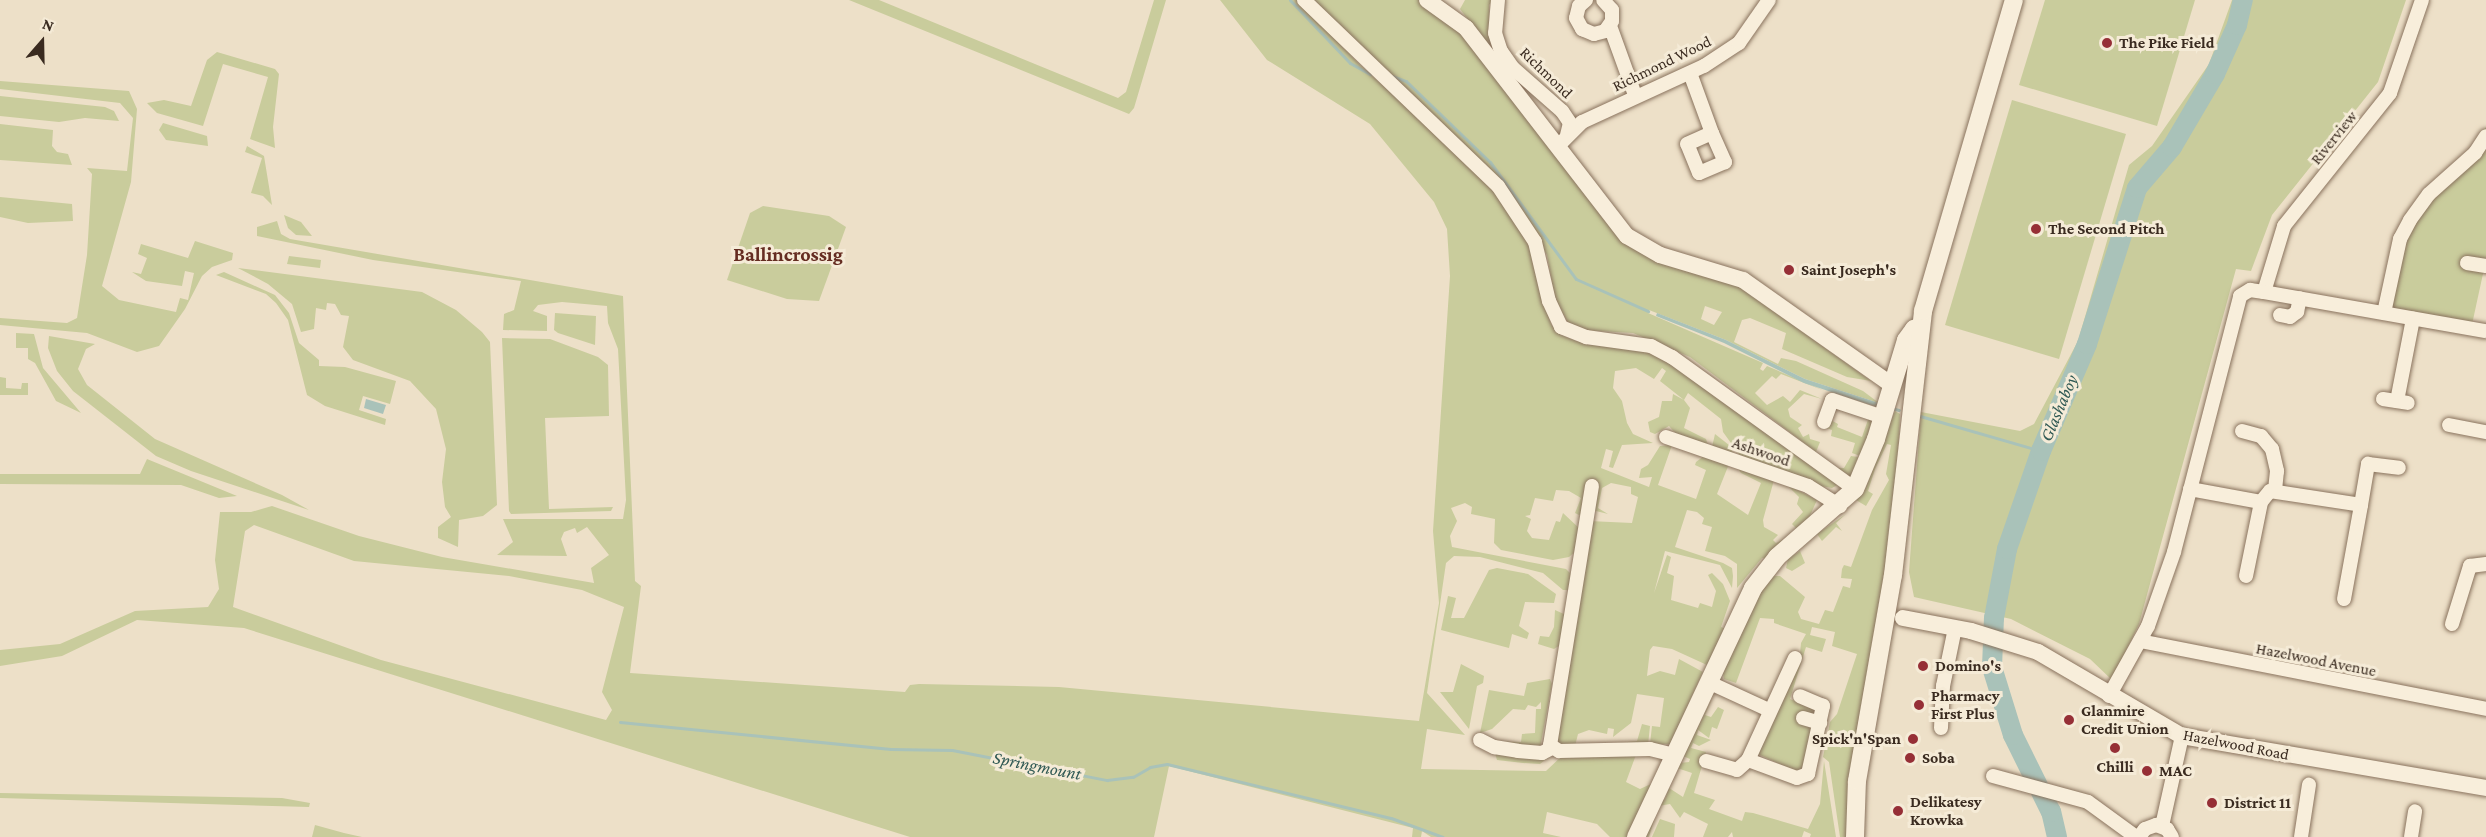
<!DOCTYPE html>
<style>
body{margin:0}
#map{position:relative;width:2486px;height:837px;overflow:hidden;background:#ede0c8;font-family:"Crimson Pro",serif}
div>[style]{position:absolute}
.green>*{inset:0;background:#c9cc9c}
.water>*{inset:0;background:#a9c2b9}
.stream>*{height:3px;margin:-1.5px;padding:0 1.5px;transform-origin:1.5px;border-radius:1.5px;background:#a9c2b9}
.river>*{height:20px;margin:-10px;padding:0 10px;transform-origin:10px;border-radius:10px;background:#a9c2b9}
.roads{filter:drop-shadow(0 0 2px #89725d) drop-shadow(0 0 2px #89725d)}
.minor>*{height:14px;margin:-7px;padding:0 7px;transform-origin:7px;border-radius:7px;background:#f8eedb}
.tertiary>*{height:16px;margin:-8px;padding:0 8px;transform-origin:8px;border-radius:8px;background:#f8eedb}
.secondary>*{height:18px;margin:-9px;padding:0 9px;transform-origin:9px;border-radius:9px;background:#f8eedb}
.dots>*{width:16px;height:16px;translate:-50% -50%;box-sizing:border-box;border:3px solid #f5ebd7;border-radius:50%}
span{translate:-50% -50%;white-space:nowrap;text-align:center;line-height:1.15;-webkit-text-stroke:6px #f5ebd7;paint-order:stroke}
.poi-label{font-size:16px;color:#3a2b20;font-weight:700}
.left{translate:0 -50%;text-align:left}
.right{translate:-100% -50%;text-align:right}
.street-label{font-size:16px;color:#3a2b20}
.water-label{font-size:18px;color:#305954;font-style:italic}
.quarter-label{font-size:20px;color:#652c21;font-weight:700}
.north{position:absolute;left:12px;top:12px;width:60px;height:60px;-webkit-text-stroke:4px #f5ebd7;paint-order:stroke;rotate:20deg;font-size:16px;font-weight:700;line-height:24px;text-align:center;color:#3a2b20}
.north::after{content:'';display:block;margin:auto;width:21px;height:27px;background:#3a2b20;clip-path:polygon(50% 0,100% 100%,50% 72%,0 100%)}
</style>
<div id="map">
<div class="green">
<i style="clip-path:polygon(849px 0,879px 0,1118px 98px,1126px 92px,1154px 0,1166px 0,1134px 108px,1129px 114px)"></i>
<i style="clip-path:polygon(evenodd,1220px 0,1298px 0,1359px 64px,1480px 173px,1500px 195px,1531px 244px,1544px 303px,1551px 324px,1561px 335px,1576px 341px,1631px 346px,1669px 361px,1839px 484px,1832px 488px,1821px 486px,1741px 457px,1723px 432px,1721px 419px,1688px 393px,1684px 400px,1690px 408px,1684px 428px,1706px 439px,1708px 445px,1677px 435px,1669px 426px,1655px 434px,1650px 432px,1648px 422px,1659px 417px,1662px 401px,1672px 401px,1673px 394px,1684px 400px,1660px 381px,1666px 371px,1662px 368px,1654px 379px,1636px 368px,1615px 371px,1613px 388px,1622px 401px,1627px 423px,1633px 434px,1653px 443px,1622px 445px,1613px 468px,1609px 467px,1613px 451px,1606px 449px,1601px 468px,1649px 487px,1652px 477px,1639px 478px,1641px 469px,1648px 465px,1660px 446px,1672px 445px,1658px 485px,1696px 499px,1706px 470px,1695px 465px,1696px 462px,1704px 456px,1729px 464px,1717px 494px,1748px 515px,1761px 483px,1741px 473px,1736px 466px,1774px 480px,1763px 520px,1764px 527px,1778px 535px,1773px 540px,1776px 543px,1791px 536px,1796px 528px,1792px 524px,1803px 512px,1797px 504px,1799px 497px,1786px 484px,1817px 500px,1809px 518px,1797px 531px,1780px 545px,1767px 559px,1762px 558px,1737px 588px,1737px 564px,1725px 556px,1705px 551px,1712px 527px,1702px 524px,1704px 518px,1697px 512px,1687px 510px,1675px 547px,1723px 563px,1732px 568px,1733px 576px,1732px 588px,1720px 565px,1665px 551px,1654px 593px,1667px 555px,1671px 557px,1667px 573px,1674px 576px,1671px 600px,1698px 608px,1700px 603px,1712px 607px,1716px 591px,1708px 575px,1712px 573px,1723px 584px,1730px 601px,1721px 627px,1726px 629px,1711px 662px,1707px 665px,1672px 649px,1653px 646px,1650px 650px,1647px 676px,1660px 671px,1675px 675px,1679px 659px,1703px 672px,1670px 744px,1650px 744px,1652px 726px,1660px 727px,1664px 698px,1637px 694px,1631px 723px,1613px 737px,1614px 729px,1608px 728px,1607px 734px,1589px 730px,1578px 734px,1575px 746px,1561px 746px,1553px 736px,1589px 521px,1632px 523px,1638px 497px,1631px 494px,1631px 487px,1611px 483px,1602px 488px,1598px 508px,1608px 514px,1592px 510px,1597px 481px,1590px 481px,1584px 512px,1579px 515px,1575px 513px,1581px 498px,1569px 491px,1556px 490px,1553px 501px,1535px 498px,1530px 515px,1525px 516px,1531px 519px,1527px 531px,1532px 538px,1549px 540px,1556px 521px,1560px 522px,1563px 513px,1579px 528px,1576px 551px,1569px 557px,1553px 560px,1501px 550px,1494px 543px,1495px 519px,1471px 514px,1472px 507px,1465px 503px,1451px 508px,1457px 521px,1450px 536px,1452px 547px,1566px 569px,1572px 575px,1569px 590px,1563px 590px,1543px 573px,1480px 557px,1454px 556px,1446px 563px,1427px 693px,1465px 735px,1427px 729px,1421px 769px,1546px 771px,1564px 754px,1637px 752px,1626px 782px,1640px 789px,1653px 783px,1664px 758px,1630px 837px,1610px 837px,1597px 824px,1547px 812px,1543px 833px,1561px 837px,1431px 837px,1422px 831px,1421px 837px,1412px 837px,1413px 828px,1169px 766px,1154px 837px,910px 837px,244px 628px,137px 620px,62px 656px,0 666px,0 650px,60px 644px,135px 611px,208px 607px,219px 589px,215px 560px,220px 512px,251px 512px,272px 506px,359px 536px,442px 557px,594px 583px,591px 568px,609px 555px,587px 527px,577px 533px,575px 528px,564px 532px,561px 539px,567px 556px,497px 555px,513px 542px,503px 519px,623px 519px,626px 500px,618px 349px,608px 323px,607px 306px,562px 302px,538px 305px,533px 311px,547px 316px,547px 331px,503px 330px,504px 314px,514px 310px,521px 281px,373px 260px,257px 236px,257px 227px,277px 221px,281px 234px,290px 239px,623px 296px,635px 581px,641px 586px,630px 673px,905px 692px,910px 685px,919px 684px,1059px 687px,1419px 721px,1439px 603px,1433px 531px,1450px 276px,1447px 229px,1434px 202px,1370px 124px,1267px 60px,1220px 0,254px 525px,354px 561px,509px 576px,582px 590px,624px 607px,602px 692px,612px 710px,606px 720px,381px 660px,233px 607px,245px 531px,254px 525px)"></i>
<i style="clip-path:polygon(evenodd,1312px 0,1419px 0,1452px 21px,1610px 224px,1729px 279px,1871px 381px,1847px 377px,1782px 349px,1786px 333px,1750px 318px,1742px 320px,1734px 342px,1778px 364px,1781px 358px,1796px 361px,1863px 391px,1879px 403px,1805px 379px,1726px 340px,1649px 310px,1648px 313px,1763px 363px,1760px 369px,1763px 371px,1767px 366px,1825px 391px,1781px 374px,1776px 379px,1772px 376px,1755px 393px,1767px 405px,1783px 396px,1790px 402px,1800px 390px,1822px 399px,1804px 394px,1788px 409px,1790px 417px,1802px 425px,1798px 428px,1803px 437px,1809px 434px,1810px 439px,1820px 442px,1816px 452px,1690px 357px,1633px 333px,1582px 330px,1569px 324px,1555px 300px,1547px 255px,1508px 189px,1312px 0,1705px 306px,1722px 312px,1714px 325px,1701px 319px,1705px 306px)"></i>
<i style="clip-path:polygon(1465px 0,1493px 0,1489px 5px,1490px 48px,1460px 9px)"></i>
<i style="clip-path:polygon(2045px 0,2195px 0,2157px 126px,2019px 85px)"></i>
<i style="clip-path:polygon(2232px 0,2406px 0,2378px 82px,2272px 215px,2251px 271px,2236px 269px,2139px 624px,2112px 680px,2090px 659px,2011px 619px,1914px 597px,1909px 572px,1921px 412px,2020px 431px,2034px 424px,2078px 341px,2129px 165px,2152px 146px,2209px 64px)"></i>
<i style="clip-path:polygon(217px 52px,275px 69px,279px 74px,273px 127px,275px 148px,250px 139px,268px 77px,223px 64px,203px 126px,157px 113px,147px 103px,164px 100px,191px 106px,207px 60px)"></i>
<i style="clip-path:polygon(0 81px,129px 91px,137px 109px,131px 182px,102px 286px,119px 300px,176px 312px,180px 298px,188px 300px,194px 273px,185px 271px,182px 286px,146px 281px,132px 272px,141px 274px,147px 258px,138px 254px,141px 244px,188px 258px,195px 241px,233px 253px,232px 260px,212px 267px,202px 276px,185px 309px,159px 346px,137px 352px,87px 333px,0 325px,0 318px,67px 323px,77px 318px,87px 255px,92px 174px,87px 168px,127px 171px,133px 118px,120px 103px,0 89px)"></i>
<i style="clip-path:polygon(0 96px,105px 107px,114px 111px,119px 121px,85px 118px,59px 122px,0 116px)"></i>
<i style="clip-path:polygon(2012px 100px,2126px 134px,2059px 359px,1945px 325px)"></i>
<i style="clip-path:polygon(163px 123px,207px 136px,208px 146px,166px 140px,159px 130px)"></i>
<i style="clip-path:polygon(0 124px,53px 130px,52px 146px,57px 152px,68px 154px,72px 165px,0 160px)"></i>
<i style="clip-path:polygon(2486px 127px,2486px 260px,2471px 329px,2384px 313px,2400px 239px)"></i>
<i style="clip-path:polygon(247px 146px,264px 156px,272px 205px,263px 196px,251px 193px,262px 158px,245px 152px)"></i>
<i style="clip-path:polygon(0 197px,72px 204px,73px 221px,28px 223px,0 217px)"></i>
<i style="clip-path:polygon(763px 206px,829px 216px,846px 227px,819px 301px,787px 299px,727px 280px,750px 213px)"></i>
<i style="clip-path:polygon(284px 215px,301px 222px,312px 236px,296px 235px,288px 228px)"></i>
<i style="clip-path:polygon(289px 256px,321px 260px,320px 268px,287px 264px)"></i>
<i style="clip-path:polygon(238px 268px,422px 292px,456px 310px,482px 332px,490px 342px,497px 505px,483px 516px,459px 520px,458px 547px,438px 538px,438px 527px,451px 517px,445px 507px,442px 482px,446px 449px,436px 409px,410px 381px,353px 360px,343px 347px,349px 316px,341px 315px,335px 304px,327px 303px,326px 310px,316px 308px,314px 329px,301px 332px,292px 304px,268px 284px)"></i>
<i style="clip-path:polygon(224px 272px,275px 295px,289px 313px,299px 343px,319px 360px,319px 366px,345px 367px,396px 381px,390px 404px,363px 396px,359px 410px,386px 419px,385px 425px,325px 406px,307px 395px,288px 320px,276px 303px,266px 294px,216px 275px)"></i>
<i style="clip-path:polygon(555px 313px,596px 316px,595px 345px,558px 333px,554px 330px)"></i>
<i style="clip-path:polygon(16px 333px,34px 334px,43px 368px,81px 413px,56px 401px,35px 363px,28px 359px,28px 348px,16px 348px)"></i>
<i style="clip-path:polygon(49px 336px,95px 344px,86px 349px,78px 369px,87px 385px,155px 439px,282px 495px,309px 510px,191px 471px,156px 456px,73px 391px,57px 371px,48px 348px)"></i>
<i style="clip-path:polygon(502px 338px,550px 339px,598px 357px,608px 365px,609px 416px,545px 418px,549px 509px,613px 507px,611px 511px,511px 514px,509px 511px)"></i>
<i style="clip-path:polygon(0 377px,6px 378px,6px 388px,21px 389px,22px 383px,28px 383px,28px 395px,0 395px)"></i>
<i style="clip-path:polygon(1895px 411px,1900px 414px,1897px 488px,1849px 837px,1840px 837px,1829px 762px,1823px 757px,1830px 722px,1837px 714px,1857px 654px,1832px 646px,1835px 632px,1812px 627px,1810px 635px,1826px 639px,1822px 652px,1806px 647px,1790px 699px,1817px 710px,1804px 769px,1795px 771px,1758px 754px,1799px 665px,1801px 643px,1806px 634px,1774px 623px,1774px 619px,1760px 618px,1736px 683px,1724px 679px,1723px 673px,1760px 592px,1773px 576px,1780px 576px,1805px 597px,1798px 612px,1801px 619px,1819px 624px,1825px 610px,1833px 612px,1843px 586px,1850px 588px,1852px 579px,1841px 578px,1842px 569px,1844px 565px,1851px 567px,1872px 510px,1889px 480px,1886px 474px,1891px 445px,1887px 444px,1875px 469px,1868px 491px,1873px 494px,1866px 506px,1856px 500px,1865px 489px)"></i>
<i style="clip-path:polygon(1869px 417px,1874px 419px,1863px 457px,1852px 453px,1855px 443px,1831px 436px,1832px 430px,1826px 428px,1829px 419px,1838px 424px,1837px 427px,1862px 437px)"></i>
<i style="clip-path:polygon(1715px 434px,1729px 445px,1734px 454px,1712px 447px)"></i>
<i style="clip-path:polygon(1851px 456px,1858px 457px,1851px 477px,1838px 468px,1844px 468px)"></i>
<i style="clip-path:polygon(147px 459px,237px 496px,219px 498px,181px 485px,0 484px,0 474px,140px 474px)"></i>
<i style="clip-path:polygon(1846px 514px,1836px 523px,1842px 531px,1836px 527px,1822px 541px,1817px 534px)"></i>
<i style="clip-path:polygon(1800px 551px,1805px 563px,1792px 571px,1786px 568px,1788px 559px)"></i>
<i style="clip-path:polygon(1497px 568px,1528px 574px,1556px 594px,1554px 603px,1525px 602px,1519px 626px,1529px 633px,1527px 639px,1512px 634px,1509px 648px,1441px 630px,1448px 596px,1456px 598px,1451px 618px,1464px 618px,1489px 570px)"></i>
<i style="clip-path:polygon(1555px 610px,1566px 615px,1562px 644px,1554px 649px,1538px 644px,1540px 636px,1549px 637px,1554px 627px)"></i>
<i style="clip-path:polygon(1461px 664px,1484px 676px,1483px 683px,1477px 686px,1469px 729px,1440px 692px,1453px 692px)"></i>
<i style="clip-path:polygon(1550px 679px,1552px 684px,1540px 748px,1488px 741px,1521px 742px,1522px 734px,1535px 733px,1536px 709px,1541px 709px,1541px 702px,1536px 707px,1528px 705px,1525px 710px,1513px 709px,1492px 729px,1480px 733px,1489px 690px,1524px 696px,1527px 683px)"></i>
<i style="clip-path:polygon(1713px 697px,1705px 715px,1711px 717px,1718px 707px,1724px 710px,1717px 729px,1712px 727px,1709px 738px,1698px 730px,1697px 735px,1711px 740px,1699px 746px,1693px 743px,1691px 748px,1706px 752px,1694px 793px,1715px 800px,1709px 809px,1742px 821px,1745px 812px,1753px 813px,1808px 829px,1820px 804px,1824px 761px,1836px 837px,1810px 837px,1811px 834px,1804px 831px,1802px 837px,1733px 837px,1732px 832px,1728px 837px,1703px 837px,1708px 824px,1684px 812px,1680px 818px,1670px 804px,1658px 806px,1649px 837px,1642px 837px,1658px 802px,1665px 799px,1669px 788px,1683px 797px,1692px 773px,1677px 768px,1679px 763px,1689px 762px,1690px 759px,1683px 756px)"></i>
<i style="clip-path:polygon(1642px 724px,1650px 726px,1648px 745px,1618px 743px,1637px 741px)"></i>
<i style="clip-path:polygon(1494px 750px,1550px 756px,1540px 764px,1523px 763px,1497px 760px)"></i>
<i style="clip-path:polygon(0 793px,282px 798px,310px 803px,309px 807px,0 798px)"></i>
<i style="clip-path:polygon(1660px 819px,1675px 824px,1674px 837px,1652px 837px)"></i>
<i style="clip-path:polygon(315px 825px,344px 833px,362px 837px,312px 837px)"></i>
</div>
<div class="water">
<i style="clip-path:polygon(1657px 313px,1726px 340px,1805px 379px,1879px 403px,1877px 407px,1804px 383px,1724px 343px,1656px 316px)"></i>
<i style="clip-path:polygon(366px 399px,386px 405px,383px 414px,364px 408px)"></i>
</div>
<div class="stream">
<i style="left:1290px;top:0;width:87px;rotate:46.4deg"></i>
<i style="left:1350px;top:63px;width:23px;rotate:29deg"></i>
<i style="left:1392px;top:76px;width:15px;rotate:20deg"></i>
<i style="left:1406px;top:81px;width:117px;rotate:44deg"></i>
<i style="left:1490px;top:162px;width:145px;rotate:53.7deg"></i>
<i style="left:1576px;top:279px;width:79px;rotate:24deg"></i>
<i style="left:1895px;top:409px;width:4px;rotate:14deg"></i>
<i style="left:1920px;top:416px;width:126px;rotate:16.1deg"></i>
<i style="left:620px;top:722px;width:272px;rotate:5.7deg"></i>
<i style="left:891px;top:749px;width:61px;rotate:0.9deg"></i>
<i style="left:952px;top:750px;width:158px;rotate:11deg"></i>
<i style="left:1107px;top:780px;width:26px;rotate:-7deg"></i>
<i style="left:1133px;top:777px;width:20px;rotate:-30deg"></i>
<i style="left:1150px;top:767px;width:17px;rotate:-10deg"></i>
<i style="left:1167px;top:764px;width:230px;rotate:13.6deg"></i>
<i style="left:1391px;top:818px;width:55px;rotate:20.1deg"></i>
</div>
<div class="river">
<i style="left:2057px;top:837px;width:26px;rotate:-103deg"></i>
<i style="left:2051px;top:812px;width:86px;rotate:-116.3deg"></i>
<i style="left:2013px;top:735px;width:71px;rotate:-107.2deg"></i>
<i style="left:1992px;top:667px;width:49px;rotate:-87.7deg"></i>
<i style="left:1994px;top:618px;width:70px;rotate:-79.3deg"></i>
<i style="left:2007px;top:549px;width:104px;rotate:-70.9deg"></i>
<i style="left:2041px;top:451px;width:116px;rotate:-66.7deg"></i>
<i style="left:2087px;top:344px;width:164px;rotate:-72.2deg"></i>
<i style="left:2137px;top:188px;width:54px;rotate:-49.5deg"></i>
<i style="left:2172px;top:147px;width:85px;rotate:-59.5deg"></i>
<i style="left:2215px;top:74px;width:54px;rotate:-65.8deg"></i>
<i style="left:2237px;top:25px;width:26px;rotate:-77deg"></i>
</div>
<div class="roads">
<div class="minor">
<i style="left:1304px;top:0;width:269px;rotate:43.8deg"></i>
<i style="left:1498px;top:186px;width:67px;rotate:56.5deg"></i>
<i style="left:1535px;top:242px;width:61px;rotate:76.7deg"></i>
<i style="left:1549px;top:301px;width:29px;rotate:65deg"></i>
<i style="left:1561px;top:327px;width:27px;rotate:22deg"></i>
<i style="left:1586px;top:337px;width:66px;rotate:7.9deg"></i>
<i style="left:1651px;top:346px;width:24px;rotate:28deg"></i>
<i style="left:1672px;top:357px;width:226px;rotate:35.8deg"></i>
<i style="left:1498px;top:0;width:33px;rotate:95deg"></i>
<i style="left:1495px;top:33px;width:19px;rotate:72deg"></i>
<i style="left:1501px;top:51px;width:21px;rotate:55deg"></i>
<i style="left:1513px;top:68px;width:65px;rotate:41.3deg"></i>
<i style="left:1562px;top:111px;width:14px;rotate:56deg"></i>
<i style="left:1570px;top:123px;width:12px;rotate:104deg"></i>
<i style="left:1586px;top:0;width:9px;rotate:139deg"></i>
<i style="left:1579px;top:6px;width:12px;rotate:104deg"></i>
<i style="left:1576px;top:18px;width:13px;rotate:61deg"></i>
<i style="left:1582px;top:29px;width:13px;rotate:23deg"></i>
<i style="left:1594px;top:34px;width:11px;rotate:-15deg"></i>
<i style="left:1605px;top:31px;width:12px;rotate:-55deg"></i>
<i style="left:1612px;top:21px;width:11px;rotate:-90deg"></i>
<i style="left:1612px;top:10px;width:13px;rotate:-132deg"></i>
<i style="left:1610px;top:26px;width:73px;rotate:70.1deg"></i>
<i style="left:1690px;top:73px;width:64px;rotate:69.9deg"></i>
<i style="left:1712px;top:133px;width:32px;rotate:66deg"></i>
<i style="left:1725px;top:162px;width:28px;rotate:157deg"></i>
<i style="left:1699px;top:173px;width:31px;rotate:-112deg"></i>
<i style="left:1687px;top:144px;width:27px;rotate:-24deg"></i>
<i style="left:1558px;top:146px;width:34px;rotate:-45deg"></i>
<i style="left:1582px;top:122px;width:134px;rotate:-24.7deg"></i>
<i style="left:1704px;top:66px;width:42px;rotate:-33.3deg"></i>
<i style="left:1739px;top:43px;width:52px;rotate:-55.1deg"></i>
<i style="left:2467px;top:263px;width:19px;rotate:9deg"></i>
<i style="left:2264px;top:292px;width:69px;rotate:-73.1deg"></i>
<i style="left:2284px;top:226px;width:170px;rotate:-51.4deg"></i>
<i style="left:2390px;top:93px;width:98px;rotate:-71deg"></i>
<i style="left:2384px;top:313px;width:76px;rotate:-77.8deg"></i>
<i style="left:2400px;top:239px;width:21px;rotate:-62deg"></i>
<i style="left:2410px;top:220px;width:32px;rotate:-54deg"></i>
<i style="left:2429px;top:194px;width:62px;rotate:-41.7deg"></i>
<i style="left:2475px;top:153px;width:20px;rotate:-57deg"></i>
<i style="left:2280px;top:315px;width:10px;rotate:11deg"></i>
<i style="left:2290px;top:317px;width:9px;rotate:-36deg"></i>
<i style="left:2297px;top:312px;width:14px;rotate:-78deg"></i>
<i style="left:2383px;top:399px;width:25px;rotate:9deg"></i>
<i style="left:2397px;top:401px;width:84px;rotate:-79deg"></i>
<i style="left:1824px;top:422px;width:23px;rotate:-70deg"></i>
<i style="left:1832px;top:400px;width:54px;rotate:18.4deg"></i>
<i style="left:2449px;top:425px;width:38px;rotate:11deg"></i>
<i style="left:2242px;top:431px;width:20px;rotate:15deg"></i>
<i style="left:2261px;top:436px;width:17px;rotate:50deg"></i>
<i style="left:2272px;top:449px;width:23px;rotate:77deg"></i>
<i style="left:2277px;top:471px;width:20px;rotate:96deg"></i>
<i style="left:1666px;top:437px;width:150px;rotate:19deg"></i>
<i style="left:1808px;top:486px;width:38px;rotate:32deg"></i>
<i style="left:1592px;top:486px;width:262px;rotate:99.2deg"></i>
<i style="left:1550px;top:745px;width:11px;rotate:34deg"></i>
<i style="left:1559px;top:751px;width:91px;rotate:-1.3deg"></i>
<i style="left:1650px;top:749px;width:25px;rotate:14deg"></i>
<i style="left:2190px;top:489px;width:72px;rotate:10.4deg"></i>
<i style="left:2261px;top:502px;width:14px;rotate:-51deg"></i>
<i style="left:2270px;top:491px;width:92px;rotate:8.7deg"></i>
<i style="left:2361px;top:505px;width:42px;rotate:-80.3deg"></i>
<i style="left:2368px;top:464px;width:31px;rotate:7deg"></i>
<i style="left:2246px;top:576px;width:76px;rotate:-78.5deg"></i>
<i style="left:2344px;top:599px;width:96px;rotate:-79.7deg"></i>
<i style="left:2452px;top:624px;width:61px;rotate:-72.8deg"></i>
<i style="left:2470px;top:566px;width:16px;rotate:-7deg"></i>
<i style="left:2140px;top:641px;width:353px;rotate:11.1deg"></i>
<i style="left:1795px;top:658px;width:112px;rotate:114.7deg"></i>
<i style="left:1748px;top:760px;width:52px;rotate:20.2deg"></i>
<i style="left:1797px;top:778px;width:12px;rotate:-20deg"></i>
<i style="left:1808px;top:774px;width:70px;rotate:-77.6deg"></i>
<i style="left:1823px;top:706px;width:25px;rotate:-157deg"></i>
<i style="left:1708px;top:682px;width:67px;rotate:24.7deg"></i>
<i style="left:2109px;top:696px;width:80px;rotate:-60.9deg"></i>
<i style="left:2148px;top:626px;width:78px;rotate:-70.6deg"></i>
<i style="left:2174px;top:552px;width:264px;rotate:-75.5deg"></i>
<i style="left:2240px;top:296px;width:12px;rotate:-31deg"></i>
<i style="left:2250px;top:290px;width:14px;rotate:8deg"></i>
<i style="left:2264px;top:292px;width:225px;rotate:10deg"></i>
<i style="left:1803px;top:718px;width:18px;rotate:16deg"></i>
<i style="left:1941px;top:728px;width:42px;rotate:-87.3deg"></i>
<i style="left:1943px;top:686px;width:54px;rotate:-78.3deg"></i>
<i style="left:1480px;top:740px;width:16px;rotate:27deg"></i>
<i style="left:1494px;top:747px;width:24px;rotate:9deg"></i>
<i style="left:1518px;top:751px;width:24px;rotate:5deg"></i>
<i style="left:1542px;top:753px;width:11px;rotate:-27deg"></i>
<i style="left:1706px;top:761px;width:32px;rotate:16deg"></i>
<i style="left:1737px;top:770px;width:15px;rotate:-42deg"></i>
<i style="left:1993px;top:776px;width:98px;rotate:15.3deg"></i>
<i style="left:2088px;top:802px;width:59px;rotate:36.1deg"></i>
<i style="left:2162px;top:826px;width:92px;rotate:-77.5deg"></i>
<i style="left:2139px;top:837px;width:10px;rotate:-53deg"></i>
<i style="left:2145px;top:829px;width:12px;rotate:-20deg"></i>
<i style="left:2156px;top:825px;width:12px;rotate:20deg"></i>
<i style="left:2167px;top:829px;width:9px;rotate:58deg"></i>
<i style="left:2301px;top:837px;width:53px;rotate:-81.3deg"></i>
<i style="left:2411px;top:837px;width:26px;rotate:-81deg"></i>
</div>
<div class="tertiary">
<i style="left:1427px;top:0;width:48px;rotate:35.7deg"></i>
<i style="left:1466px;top:28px;width:263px;rotate:52.3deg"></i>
<i style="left:1627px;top:236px;width:38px;rotate:30deg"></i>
<i style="left:1660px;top:255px;width:87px;rotate:16.8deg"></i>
<i style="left:1743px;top:280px;width:182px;rotate:35.2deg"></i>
<i style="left:1903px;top:618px;width:69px;rotate:10.8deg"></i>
<i style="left:1971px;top:631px;width:70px;rotate:17.4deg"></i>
<i style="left:2038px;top:652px;width:167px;rotate:30.3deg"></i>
<i style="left:2182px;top:736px;width:308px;rotate:9.7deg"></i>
</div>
<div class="secondary">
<i style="left:1636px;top:837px;width:275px;rotate:-64.8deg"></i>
<i style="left:1753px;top:588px;width:39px;rotate:-52deg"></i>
<i style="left:1777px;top:557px;width:103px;rotate:-41.1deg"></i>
<i style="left:1855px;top:489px;width:54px;rotate:-67.2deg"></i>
<i style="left:1876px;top:439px;width:103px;rotate:-73.1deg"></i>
<i style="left:1906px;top:340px;width:14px;rotate:-54deg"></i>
<i style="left:1914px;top:329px;width:6px"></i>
<i style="left:1855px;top:837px;width:56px;rotate:-88deg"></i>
<i style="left:1857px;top:781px;width:209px;rotate:-80.1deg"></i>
<i style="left:1893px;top:575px;width:266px;rotate:-83.5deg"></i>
<i style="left:1923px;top:311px;width:324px;rotate:-73.7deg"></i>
</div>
</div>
<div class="dots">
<i style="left:2107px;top:43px;background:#962f36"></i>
<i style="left:2036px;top:229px;background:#962f36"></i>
<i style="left:1789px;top:270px;background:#962f36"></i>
<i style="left:1923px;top:666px;background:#962f36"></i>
<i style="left:1919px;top:705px;background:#962f36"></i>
<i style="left:2069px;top:720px;background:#962f36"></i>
<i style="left:1913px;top:739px;background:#962f36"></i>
<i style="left:2115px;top:748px;background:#962f36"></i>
<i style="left:1910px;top:758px;background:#962f36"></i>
<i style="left:2147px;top:771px;background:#962f36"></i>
<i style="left:2212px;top:803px;background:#962f36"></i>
<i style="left:1898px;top:811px;background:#962f36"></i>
</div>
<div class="poi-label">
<span class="left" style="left:2119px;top:43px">The Pike Field</span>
<span class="left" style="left:2048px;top:229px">The Second Pitch</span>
<span class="left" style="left:1801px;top:270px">Saint Joseph's</span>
<span class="left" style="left:1935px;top:666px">Domino's</span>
<span class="left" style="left:1931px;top:705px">Pharmacy<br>First Plus</span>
<span class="left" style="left:2081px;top:720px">Glanmire<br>Credit Union</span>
<span class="right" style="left:1901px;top:739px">Spick'n'Span</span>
<span class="left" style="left:1922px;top:758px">Soba</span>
<span style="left:2115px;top:767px">Chilli</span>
<span class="left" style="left:2159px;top:771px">MAC</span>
<span class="left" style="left:1910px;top:811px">Delikatesy<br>Krowka</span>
<span class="left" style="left:2224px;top:803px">District 11</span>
</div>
<div class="street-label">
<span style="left:1662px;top:64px;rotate:-26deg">Richmond Wood</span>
<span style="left:1546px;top:73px;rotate:44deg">Richmond</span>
<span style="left:2334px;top:138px;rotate:-51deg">Riverview</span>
<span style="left:1761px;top:452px;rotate:19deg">Ashwood</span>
<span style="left:2316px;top:660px;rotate:11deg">Hazelwood Avenue</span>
<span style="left:2236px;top:745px;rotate:11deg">Hazelwood Road</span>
</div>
<div class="water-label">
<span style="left:2059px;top:408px;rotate:-67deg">Glashaboy</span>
<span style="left:1037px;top:766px;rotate:11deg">Springmount</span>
</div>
<div class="quarter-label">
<span style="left:788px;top:254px">Ballincrossig</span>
</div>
<div class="north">N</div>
</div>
